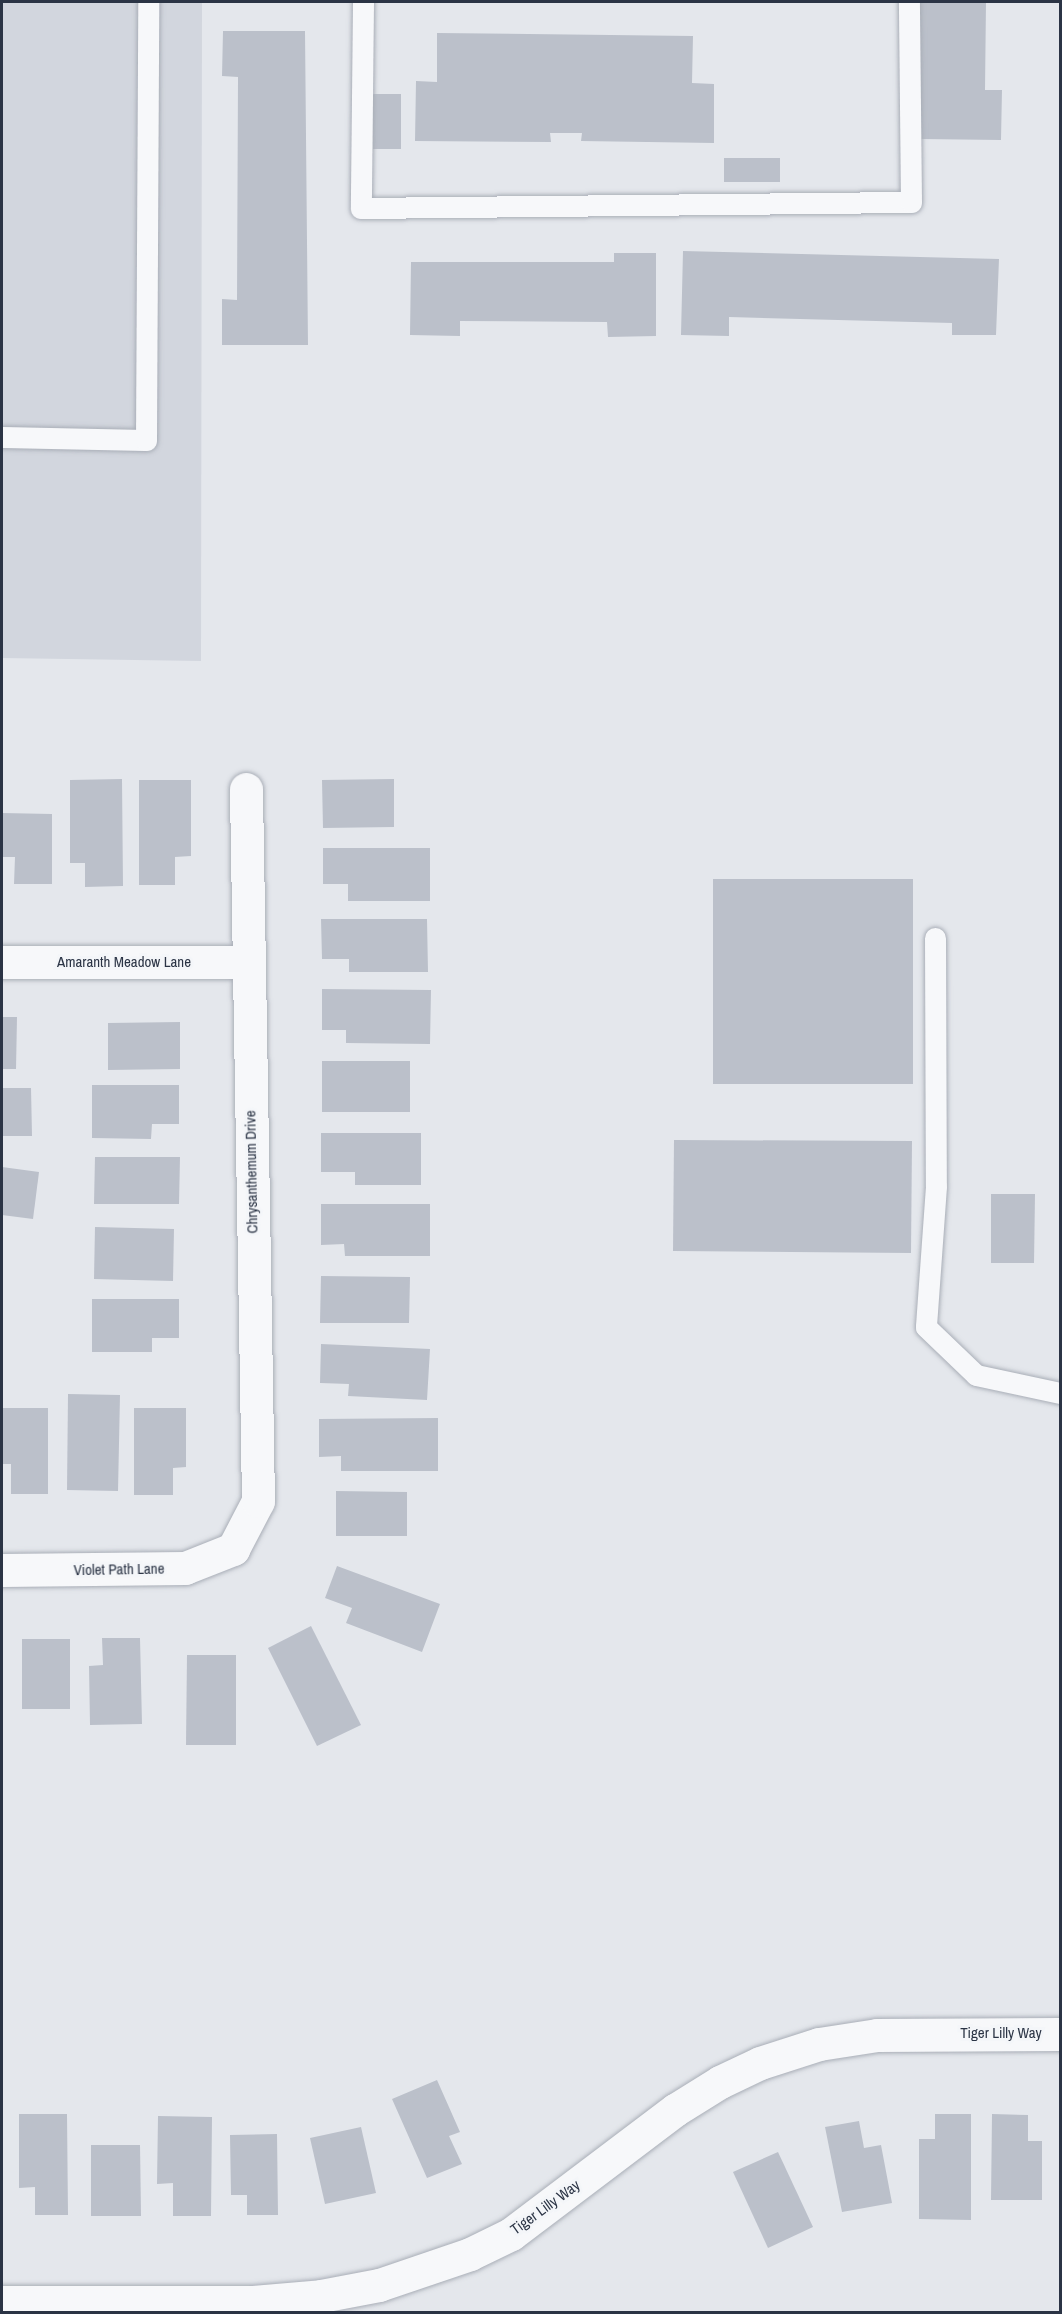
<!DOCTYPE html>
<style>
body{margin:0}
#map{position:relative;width:1062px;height:2314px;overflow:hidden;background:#e4e7ec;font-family:"Archivo Narrow",sans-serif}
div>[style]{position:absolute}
.built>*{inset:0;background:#d2d6de}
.building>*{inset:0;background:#bbc0ca}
.roads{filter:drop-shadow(0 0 2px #a9aeb7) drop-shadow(0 0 2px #a9aeb7)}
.service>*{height:21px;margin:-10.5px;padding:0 10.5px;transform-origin:10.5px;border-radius:10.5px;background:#f7f8fa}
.minor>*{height:33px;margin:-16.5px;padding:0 16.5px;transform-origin:16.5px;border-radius:16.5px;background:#f7f8fa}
span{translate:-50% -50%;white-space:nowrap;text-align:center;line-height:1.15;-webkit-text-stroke:6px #f4f6f9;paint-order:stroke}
.street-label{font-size:15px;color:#2b3445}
.frame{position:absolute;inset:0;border:3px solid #2b3445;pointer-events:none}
</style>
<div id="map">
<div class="built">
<i style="clip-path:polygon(2px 2px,202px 2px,201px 661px,2px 658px)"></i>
</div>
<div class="building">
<i style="clip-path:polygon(918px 2px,986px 2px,985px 90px,1002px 90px,1001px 140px,921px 139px)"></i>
<i style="clip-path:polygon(223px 31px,305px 31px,308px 345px,222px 345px,222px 299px,237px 300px,238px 77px,222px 76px)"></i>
<i style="clip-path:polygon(437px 33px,693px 36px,692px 83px,714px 84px,714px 143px,581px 141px,582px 133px,550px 133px,551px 142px,415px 141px,416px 81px,437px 82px)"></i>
<i style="clip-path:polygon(372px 94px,401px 94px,401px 149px,373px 149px)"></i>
<i style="clip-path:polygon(724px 158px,780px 158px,780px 182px,724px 182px)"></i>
<i style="clip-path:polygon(683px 251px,999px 259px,996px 335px,952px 335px,952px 323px,729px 317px,729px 336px,681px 335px)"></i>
<i style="clip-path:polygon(614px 253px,656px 253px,656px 336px,608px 337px,607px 322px,460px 321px,460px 336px,410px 335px,411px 262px,614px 262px)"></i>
<i style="clip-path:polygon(122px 779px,123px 886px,85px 887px,85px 863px,70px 863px,70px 780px)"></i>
<i style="clip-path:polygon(394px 779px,394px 827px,323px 828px,322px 780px)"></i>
<i style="clip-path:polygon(139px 780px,191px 780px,191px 856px,175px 857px,175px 885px,139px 885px)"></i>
<i style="clip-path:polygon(2px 813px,52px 814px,52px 884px,14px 884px,15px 857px,2px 857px)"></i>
<i style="clip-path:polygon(323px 848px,430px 848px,430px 901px,348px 901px,348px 884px,323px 884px)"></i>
<i style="clip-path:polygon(713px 879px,913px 879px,913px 1084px,713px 1084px)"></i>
<i style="clip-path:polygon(321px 919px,427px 919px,428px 972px,349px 972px,349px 959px,322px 959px)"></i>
<i style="clip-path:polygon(322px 989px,431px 990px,430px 1044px,346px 1043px,346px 1030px,322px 1030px)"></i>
<i style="clip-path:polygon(2px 1017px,17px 1017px,16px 1069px,2px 1069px)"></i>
<i style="clip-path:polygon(180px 1022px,180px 1069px,108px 1070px,108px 1023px)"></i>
<i style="clip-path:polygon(322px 1061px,410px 1061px,410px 1112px,322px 1112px)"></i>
<i style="clip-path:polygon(92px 1085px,179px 1085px,179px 1124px,152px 1124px,151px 1139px,92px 1138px)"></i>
<i style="clip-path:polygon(2px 1088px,31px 1088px,32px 1136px,2px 1136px)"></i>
<i style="clip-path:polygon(321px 1133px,421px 1133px,421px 1185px,355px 1185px,355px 1172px,321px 1172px)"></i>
<i style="clip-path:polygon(674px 1140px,912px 1141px,911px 1253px,673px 1251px)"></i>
<i style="clip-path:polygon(95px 1157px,180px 1157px,179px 1204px,94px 1204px)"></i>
<i style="clip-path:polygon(2px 1167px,39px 1172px,33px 1219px,2px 1215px)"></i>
<i style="clip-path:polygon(991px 1194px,1035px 1194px,1034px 1263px,991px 1263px)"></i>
<i style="clip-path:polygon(321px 1204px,430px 1204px,430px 1256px,345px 1256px,344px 1244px,321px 1245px)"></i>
<i style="clip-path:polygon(95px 1227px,174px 1229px,173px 1281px,94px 1279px)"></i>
<i style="clip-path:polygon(321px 1276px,410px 1277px,409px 1323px,320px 1323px)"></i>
<i style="clip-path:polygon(92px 1299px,179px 1299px,179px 1338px,152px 1338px,152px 1352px,92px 1352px)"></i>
<i style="clip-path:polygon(321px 1344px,430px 1349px,427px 1400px,348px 1396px,349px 1384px,320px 1383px)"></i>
<i style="clip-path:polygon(68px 1394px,120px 1395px,118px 1491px,67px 1490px)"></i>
<i style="clip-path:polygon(2px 1408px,48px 1408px,48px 1494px,11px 1494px,11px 1464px,2px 1464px)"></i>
<i style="clip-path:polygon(134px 1408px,186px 1408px,186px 1467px,173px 1468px,173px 1495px,134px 1495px)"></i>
<i style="clip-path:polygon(438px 1418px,438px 1471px,341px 1471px,341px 1456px,319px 1457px,319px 1419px)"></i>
<i style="clip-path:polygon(336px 1491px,407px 1492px,407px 1536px,336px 1536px)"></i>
<i style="clip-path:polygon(337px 1566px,440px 1604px,422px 1652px,346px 1623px,352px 1608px,325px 1598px)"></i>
<i style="clip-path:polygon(311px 1626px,361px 1725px,317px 1746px,268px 1648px)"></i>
<i style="clip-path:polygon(102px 1638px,140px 1638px,142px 1724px,90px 1725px,89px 1666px,103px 1665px)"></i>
<i style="clip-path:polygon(22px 1639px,70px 1639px,70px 1709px,22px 1709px)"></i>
<i style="clip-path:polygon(187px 1655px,236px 1655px,236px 1745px,186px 1745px)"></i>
<i style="clip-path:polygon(437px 2080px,460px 2132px,449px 2136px,462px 2164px,427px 2178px,392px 2099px)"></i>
<i style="clip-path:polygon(19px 2114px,67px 2114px,68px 2215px,35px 2215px,35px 2187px,19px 2188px)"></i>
<i style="clip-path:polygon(935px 2114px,971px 2114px,971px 2220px,919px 2219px,919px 2139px,935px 2139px)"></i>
<i style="clip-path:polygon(992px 2114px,1028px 2115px,1028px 2141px,1042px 2141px,1042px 2200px,991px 2200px)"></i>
<i style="clip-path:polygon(158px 2116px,212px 2117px,211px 2216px,173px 2216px,173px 2183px,157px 2184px)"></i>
<i style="clip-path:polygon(859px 2121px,864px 2148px,881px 2145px,892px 2203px,842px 2212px,825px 2127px)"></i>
<i style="clip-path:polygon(361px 2127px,376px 2193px,325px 2204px,310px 2138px)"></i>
<i style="clip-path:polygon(277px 2134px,278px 2215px,247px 2215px,247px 2195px,231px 2195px,230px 2135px)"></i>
<i style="clip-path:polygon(91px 2145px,140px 2145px,141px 2216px,91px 2216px)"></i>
<i style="clip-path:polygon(778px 2152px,813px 2227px,768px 2248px,733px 2172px)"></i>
</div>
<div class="roads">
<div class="service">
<i style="left:363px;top:2px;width:206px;rotate:90.6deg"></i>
<i style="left:361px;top:208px;width:550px;rotate:-0.63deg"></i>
<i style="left:911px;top:202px;width:200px;rotate:-90.6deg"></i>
<i style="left:2px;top:437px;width:144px;rotate:1.2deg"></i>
<i style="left:146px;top:440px;width:438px;rotate:-89.7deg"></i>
<i style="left:935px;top:938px;width:248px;rotate:89.8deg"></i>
<i style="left:936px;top:1186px;width:141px;rotate:94.1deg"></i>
<i style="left:926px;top:1327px;width:69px;rotate:43.8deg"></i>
<i style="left:976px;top:1375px;width:86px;rotate:12.1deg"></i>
</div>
<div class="minor">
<i style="left:2px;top:962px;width:244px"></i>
<i style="left:2px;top:1570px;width:183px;rotate:-0.6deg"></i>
<i style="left:185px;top:1568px;width:52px;rotate:-21.6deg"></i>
<i style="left:233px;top:1549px;width:54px;rotate:-62.5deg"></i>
<i style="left:258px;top:1501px;width:712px;rotate:-90.97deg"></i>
<i style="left:2px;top:2302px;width:251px"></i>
<i style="left:253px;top:2302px;width:68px;rotate:-5deg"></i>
<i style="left:321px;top:2296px;width:59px;rotate:-10.7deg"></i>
<i style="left:379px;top:2285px;width:96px;rotate:-18.8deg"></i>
<i style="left:470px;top:2254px;width:46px;rotate:-26deg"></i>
<i style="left:511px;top:2234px;width:206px;rotate:-37.1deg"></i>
<i style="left:675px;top:2110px;width:53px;rotate:-31.9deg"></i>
<i style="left:720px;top:2082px;width:44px;rotate:-25.4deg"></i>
<i style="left:760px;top:2063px;width:62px;rotate:-17.9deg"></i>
<i style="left:819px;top:2044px;width:59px;rotate:-8.8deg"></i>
<i style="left:877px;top:2035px;width:183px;rotate:-0.3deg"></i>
</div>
</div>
<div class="street-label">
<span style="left:124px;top:962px">Amaranth Meadow Lane</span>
<span style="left:251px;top:1172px;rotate:-91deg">Chrysanthemum Drive</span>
<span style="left:119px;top:1569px;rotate:-1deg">Violet Path Lane</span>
<span style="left:1001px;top:2033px">Tiger Lilly Way</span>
<span style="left:545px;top:2207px;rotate:-36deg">Tiger Lilly Way</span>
</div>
<div class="frame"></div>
</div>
